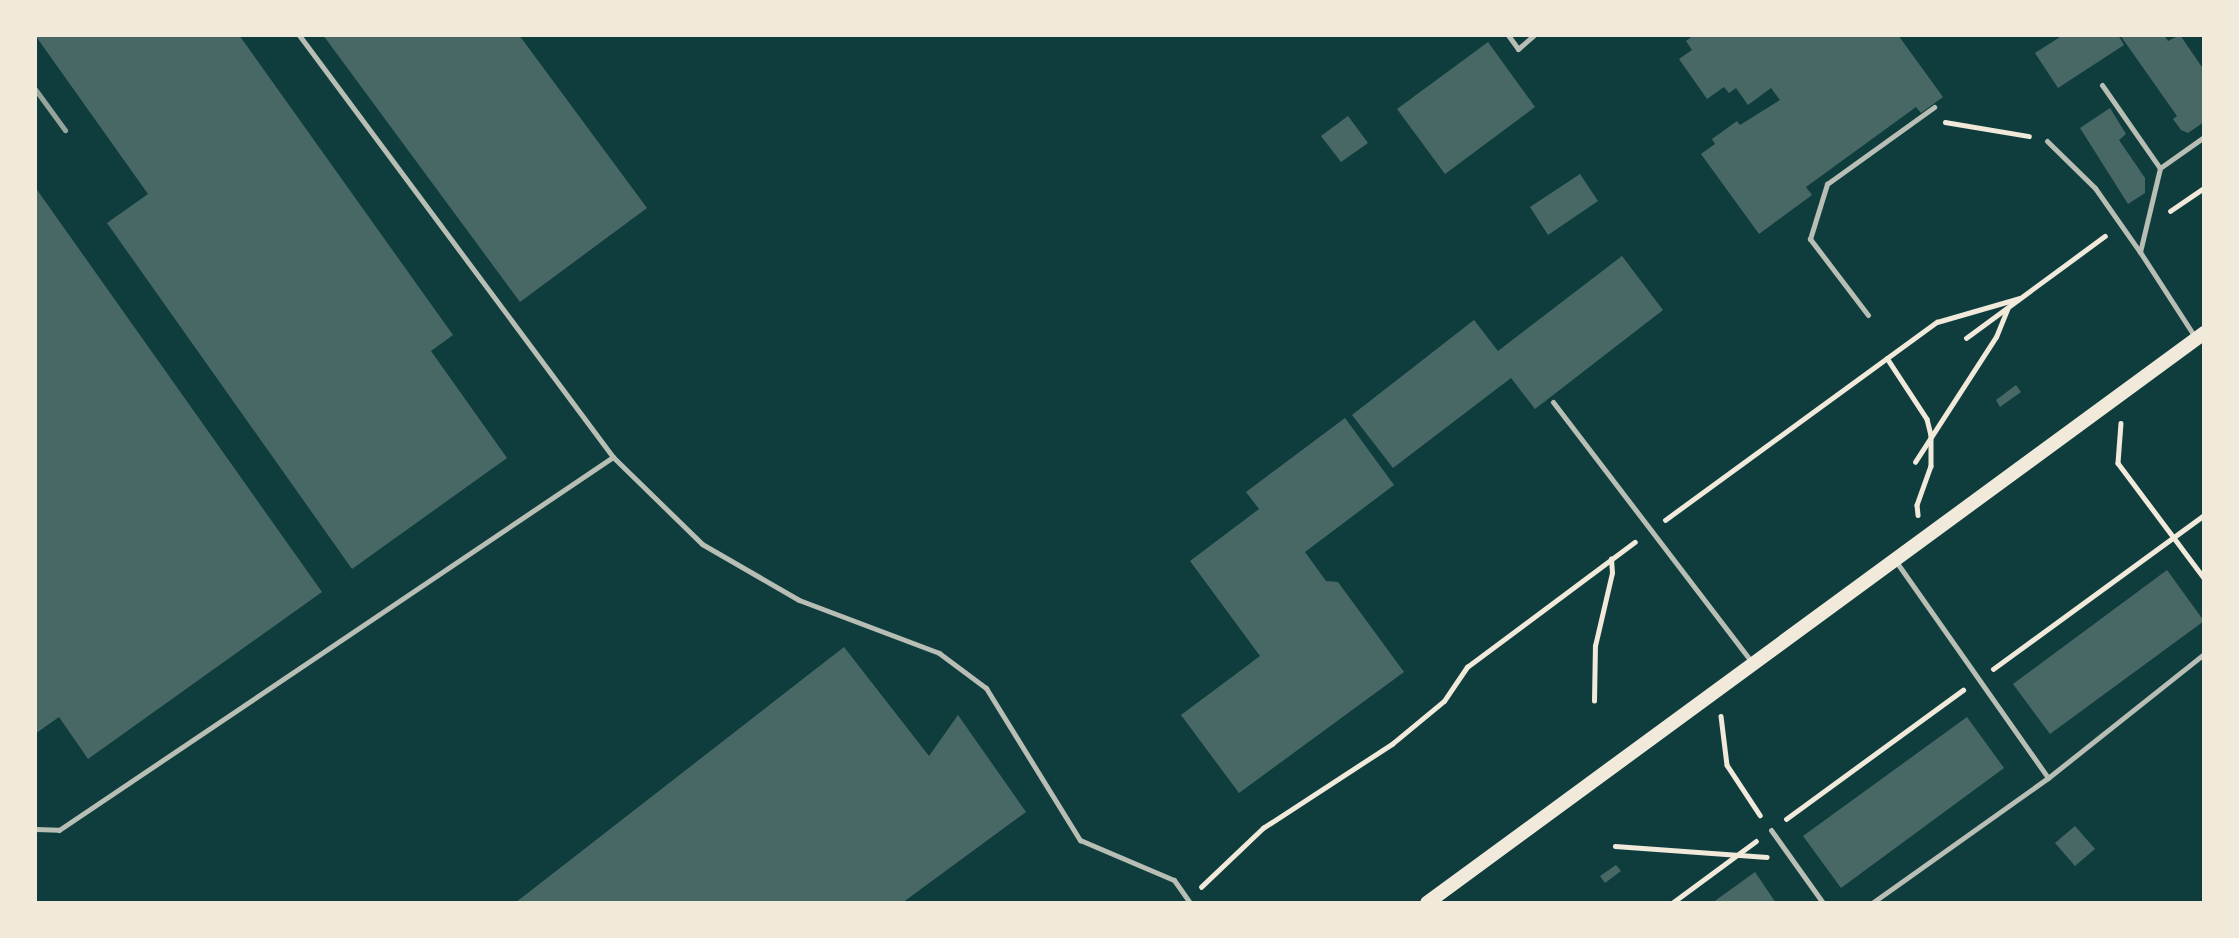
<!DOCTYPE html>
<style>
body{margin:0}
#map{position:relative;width:2239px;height:938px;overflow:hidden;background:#0f3d3e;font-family:"Roboto Serif",serif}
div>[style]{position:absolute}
.building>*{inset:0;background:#486865}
.path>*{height:4.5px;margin:-2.25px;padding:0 2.25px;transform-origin:2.25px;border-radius:2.25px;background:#f1e9da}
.service>*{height:5px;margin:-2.5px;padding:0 2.5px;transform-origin:2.5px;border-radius:2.5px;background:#b8beb3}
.secondary>*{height:14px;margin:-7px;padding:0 7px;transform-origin:7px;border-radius:7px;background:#f1e9da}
.rail>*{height:5px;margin:-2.5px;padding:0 2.5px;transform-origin:2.5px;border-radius:2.5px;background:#97a49c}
span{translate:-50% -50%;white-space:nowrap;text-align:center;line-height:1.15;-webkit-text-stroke:5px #f1e9da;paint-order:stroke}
.frame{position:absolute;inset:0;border:37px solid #f1e9da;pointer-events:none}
</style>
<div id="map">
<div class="building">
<i style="clip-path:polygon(35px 35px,239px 35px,453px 335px,431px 351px,507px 458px,352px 569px,107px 223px,148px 194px)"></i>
<i style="clip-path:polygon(323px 35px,519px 35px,647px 208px,520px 302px)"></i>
<i style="clip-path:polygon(1694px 35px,1898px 35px,1943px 97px,1921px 113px,1916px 107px,1806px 187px,1812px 195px,1759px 234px,1701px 154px,1715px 144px,1712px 139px,1737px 121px,1740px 125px,1780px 100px,1771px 88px,1748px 105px,1736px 88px,1729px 93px,1724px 87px,1707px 99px,1679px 59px,1692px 50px,1686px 41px)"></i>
<i style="clip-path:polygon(2063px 35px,2118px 35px,2124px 45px,2058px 88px,2035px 53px)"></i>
<i style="clip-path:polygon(2120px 35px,2164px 35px,2168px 41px,2180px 35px,2204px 70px,2204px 122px,2188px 133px,2181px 130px,2173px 119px,2177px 116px)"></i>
<i style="clip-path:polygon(1488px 42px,1535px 107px,1445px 174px,1397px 109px)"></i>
<i style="clip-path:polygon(2110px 108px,2126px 134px,2119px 140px,2145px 178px,2145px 193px,2128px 204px,2080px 128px)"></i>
<i style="clip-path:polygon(1348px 116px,1368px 143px,1341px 162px,1321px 136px)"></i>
<i style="clip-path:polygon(1580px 174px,1598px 201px,1548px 235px,1530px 207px)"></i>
<i style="clip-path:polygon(35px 187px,322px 592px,88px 759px,59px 717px,35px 734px)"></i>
<i style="clip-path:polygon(1622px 256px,1663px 310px,1535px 409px,1511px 378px,1393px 468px,1352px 415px,1474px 320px,1498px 351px)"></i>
<i style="clip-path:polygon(2016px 385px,2021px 392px,2000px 407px,1996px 400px)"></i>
<i style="clip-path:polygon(1345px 418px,1394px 485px,1305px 552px,1326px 581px,1338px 582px,1404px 672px,1239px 793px,1181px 715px,1260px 656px,1190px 561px,1259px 509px,1246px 492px)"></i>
<i style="clip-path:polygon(2167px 570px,2204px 621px,2050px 734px,2013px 684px)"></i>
<i style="clip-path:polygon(844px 647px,929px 756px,958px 715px,1026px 812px,902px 903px,515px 903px)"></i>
<i style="clip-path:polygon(1967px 717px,2004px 768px,1841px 888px,1803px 836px)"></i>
<i style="clip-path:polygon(2075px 826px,2095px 849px,2075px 866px,2055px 843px)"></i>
<i style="clip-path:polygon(1616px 865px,1621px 871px,1605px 883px,1600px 876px)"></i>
<i style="clip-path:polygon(1755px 872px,1776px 903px,1712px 903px)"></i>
</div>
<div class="path">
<i style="left:1945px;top:122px;width:85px;rotate:9.5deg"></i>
<i style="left:2170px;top:211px;width:41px;rotate:-34.1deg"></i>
<i style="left:1966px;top:338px;width:172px;rotate:-36.3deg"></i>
<i style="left:1887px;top:358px;width:73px;rotate:56.7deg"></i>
<i style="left:1927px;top:419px;width:16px;rotate:76deg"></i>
<i style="left:1931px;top:435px;width:31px;rotate:90deg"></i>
<i style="left:1931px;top:466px;width:41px;rotate:109.7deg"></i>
<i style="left:1917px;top:505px;width:10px;rotate:84deg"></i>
<i style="left:2121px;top:423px;width:40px;rotate:94.3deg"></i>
<i style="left:2118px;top:463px;width:144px;rotate:53.2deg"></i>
<i style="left:1915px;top:462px;width:149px;rotate:-57.1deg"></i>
<i style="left:1996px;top:337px;width:31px;rotate:-68deg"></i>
<i style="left:1665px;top:520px;width:336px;rotate:-36.1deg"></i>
<i style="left:1937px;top:322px;width:86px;rotate:-16.1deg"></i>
<i style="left:1993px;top:669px;width:261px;rotate:-36.1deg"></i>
<i style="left:1594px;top:701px;width:55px;rotate:-89deg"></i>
<i style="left:1595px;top:646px;width:75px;rotate:-76.9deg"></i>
<i style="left:1612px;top:573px;width:14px;rotate:-94deg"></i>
<i style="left:1721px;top:716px;width:49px;rotate:83deg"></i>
<i style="left:1727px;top:765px;width:60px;rotate:56.6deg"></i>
<i style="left:1786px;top:819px;width:219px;rotate:-36.1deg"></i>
<i style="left:1615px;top:846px;width:152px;rotate:4.1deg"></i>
<i style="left:1201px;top:887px;width:86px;rotate:-43.6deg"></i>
<i style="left:1263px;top:828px;width:154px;rotate:-33.1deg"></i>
<i style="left:1392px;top:744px;width:67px;rotate:-39.6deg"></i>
<i style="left:1444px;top:701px;width:41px;rotate:-55.9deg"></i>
<i style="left:1467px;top:667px;width:209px;rotate:-36.7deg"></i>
<i style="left:1672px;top:903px;width:104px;rotate:-36.4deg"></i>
</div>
<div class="service">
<i style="left:299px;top:35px;width:526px;rotate:53.35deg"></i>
<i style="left:613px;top:457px;width:124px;rotate:44.3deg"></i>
<i style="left:702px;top:544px;width:112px;rotate:30deg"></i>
<i style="left:799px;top:600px;width:150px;rotate:20.7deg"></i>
<i style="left:939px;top:653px;width:59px;rotate:36.7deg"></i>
<i style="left:986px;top:688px;width:179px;rotate:58.3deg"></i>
<i style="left:1080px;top:840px;width:102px;rotate:23.1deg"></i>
<i style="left:1174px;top:880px;width:28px;rotate:55deg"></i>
<i style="left:1508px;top:35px;width:17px;rotate:54deg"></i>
<i style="left:1518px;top:49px;width:21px;rotate:-41deg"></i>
<i style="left:2102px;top:85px;width:101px;rotate:55.1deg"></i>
<i style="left:2047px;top:141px;width:67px;rotate:44.4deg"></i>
<i style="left:2095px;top:188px;width:78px;rotate:54.9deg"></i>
<i style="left:1868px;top:315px;width:96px;rotate:-127.3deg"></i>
<i style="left:1810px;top:239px;width:58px;rotate:-72.8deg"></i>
<i style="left:1827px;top:184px;width:132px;rotate:-35.7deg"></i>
<i style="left:2195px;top:337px;width:101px;rotate:-122.9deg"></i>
<i style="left:2140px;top:252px;width:86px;rotate:-76.6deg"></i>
<i style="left:2160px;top:168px;width:54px;rotate:-35.2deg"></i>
<i style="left:1553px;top:402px;width:330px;rotate:52.6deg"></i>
<i style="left:1895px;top:560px;width:266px;rotate:54.9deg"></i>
<i style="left:35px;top:829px;width:24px;rotate:2deg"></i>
<i style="left:59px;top:830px;width:668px;rotate:-33.95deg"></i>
<i style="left:1771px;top:830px;width:90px;rotate:54.5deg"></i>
<i style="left:1872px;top:903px;width:216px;rotate:-35.4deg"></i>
<i style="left:2048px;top:778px;width:199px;rotate:-38.5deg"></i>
</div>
<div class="secondary">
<i style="left:1427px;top:903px;width:964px;rotate:-36.26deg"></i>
</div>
<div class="rail">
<i style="left:35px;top:89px;width:51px;rotate:53.8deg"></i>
</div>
<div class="frame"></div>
</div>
